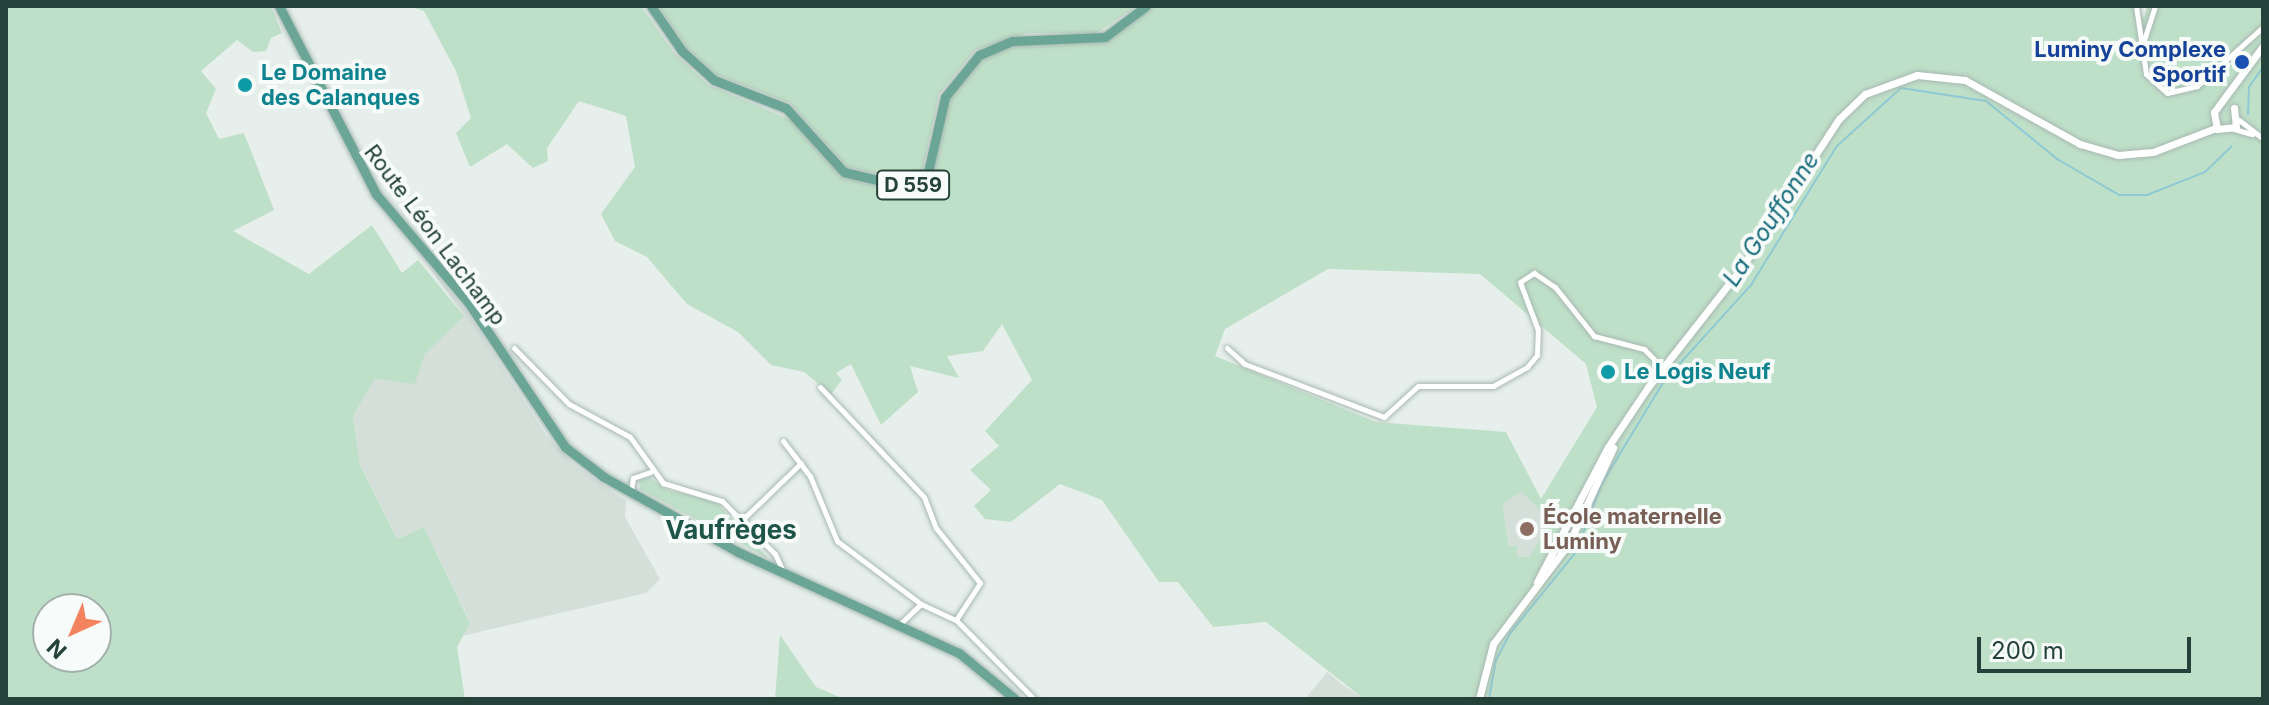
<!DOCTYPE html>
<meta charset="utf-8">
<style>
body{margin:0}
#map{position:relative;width:2269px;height:705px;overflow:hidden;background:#e6efeb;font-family:Inter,sans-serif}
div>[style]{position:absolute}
.built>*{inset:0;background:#d4dfda}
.green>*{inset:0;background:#bfe0c8}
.stream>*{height:2px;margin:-1px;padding:0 1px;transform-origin:1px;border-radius:1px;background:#8ec9d4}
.roads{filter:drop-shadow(0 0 2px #a8b8b2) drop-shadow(0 0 2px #a8b8b2)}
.minor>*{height:5px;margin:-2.5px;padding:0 2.5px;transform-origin:2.5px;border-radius:2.5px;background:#fff}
.tertiary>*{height:7px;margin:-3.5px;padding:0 3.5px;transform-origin:3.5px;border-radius:3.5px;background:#fff}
.primary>*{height:9px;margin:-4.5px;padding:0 4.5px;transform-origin:4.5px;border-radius:4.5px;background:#6aa596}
.dots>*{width:22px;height:22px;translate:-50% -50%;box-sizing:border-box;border:4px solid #f7fbf9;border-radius:50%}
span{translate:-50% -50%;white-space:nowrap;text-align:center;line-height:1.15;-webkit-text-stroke:8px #f7fbf9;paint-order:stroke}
.shield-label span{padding:2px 6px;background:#f7fbf9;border:2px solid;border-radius:6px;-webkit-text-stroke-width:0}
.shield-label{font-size:20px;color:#24423a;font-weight:700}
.transit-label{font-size:22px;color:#164399;font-weight:700}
.right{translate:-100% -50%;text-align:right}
.culture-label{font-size:22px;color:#0d838f;font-weight:700}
.left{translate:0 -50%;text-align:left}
.street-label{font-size:22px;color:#24423a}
.education-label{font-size:22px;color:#785e54;font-weight:700}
.water-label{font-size:24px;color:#1c6f80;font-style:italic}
.quarter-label{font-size:26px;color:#1f5548;font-weight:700}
.frame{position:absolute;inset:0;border:8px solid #24423a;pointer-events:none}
.north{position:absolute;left:32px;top:593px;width:80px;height:80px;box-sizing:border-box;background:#f7fbf9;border:2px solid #a3b1ad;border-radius:50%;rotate:224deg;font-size:22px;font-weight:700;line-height:32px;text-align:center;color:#24423a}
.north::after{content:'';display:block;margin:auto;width:28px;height:36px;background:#f4845f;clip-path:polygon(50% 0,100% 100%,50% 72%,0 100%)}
.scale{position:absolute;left:1977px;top:637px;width:214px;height:36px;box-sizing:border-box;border:4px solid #24423a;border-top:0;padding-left:10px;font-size:24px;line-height:28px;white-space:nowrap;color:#24423a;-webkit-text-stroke:6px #f7fbf9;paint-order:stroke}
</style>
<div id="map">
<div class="built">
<i style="clip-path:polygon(422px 257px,466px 311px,546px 435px,574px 465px,626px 501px,625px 517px,660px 579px,646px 593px,462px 636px,470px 622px,424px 527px,397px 539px,360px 465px,353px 416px,375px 379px,415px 383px,425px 354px,464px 316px)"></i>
<i style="clip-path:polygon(1521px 492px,1551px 521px,1529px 557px,1517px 556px,1509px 546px,1504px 515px,1503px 504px)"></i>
<i style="clip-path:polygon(1327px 672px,1343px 685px,1364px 699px,1305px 699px)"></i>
</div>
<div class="green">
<i style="clip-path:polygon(evenodd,6px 6px,271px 6px,282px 33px,271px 38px,266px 51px,253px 52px,237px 40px,201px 71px,216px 89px,206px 113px,219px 139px,244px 133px,274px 210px,233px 231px,309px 274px,372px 225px,402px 273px,418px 260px,464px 316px,425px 354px,415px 384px,375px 379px,353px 416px,360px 465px,397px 539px,424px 527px,470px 623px,457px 647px,465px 699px,6px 699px,6px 6px,96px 609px,96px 657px,48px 657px,48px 609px,96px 609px)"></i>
<i style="clip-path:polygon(evenodd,409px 6px,641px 6px,674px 53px,708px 85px,791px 120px,842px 176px,903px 191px,923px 184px,932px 174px,949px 99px,981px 58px,1013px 45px,1106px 41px,1153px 6px,2136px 6px,2144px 18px,2147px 6px,2263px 6px,2263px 699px,1364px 699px,1266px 622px,1213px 627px,1178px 582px,1159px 582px,1102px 500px,1060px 484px,1011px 522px,985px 519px,974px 506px,991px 490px,970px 470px,999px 446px,985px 431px,1032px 380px,1002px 324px,983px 351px,947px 356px,959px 378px,910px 366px,918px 392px,881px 425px,851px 364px,836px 373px,842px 380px,831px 394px,804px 372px,771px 365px,738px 332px,687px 304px,647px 257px,615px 241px,601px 214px,635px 167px,626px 116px,579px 101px,547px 148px,548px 161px,533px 168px,507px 144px,470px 167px,456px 133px,471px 118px,456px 71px,424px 11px,409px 6px,1328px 269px,1480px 274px,1586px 364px,1597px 407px,1541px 499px,1506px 432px,1376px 422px,1215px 356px,1225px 329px,1328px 269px,409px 6px,1521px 492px,1551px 521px,1529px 557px,1517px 556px,1517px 546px,1509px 546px,1504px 516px,1503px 504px,1521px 492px)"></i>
<i style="clip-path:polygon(658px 6px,1137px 6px,1095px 34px,1027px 33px,975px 50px,939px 94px,923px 169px,903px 180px,847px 167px,790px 103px,717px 75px,687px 48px)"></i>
<i style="clip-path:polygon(649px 477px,667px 490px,715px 501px,769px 559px,640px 489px,639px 480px)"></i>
<i style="clip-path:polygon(780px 635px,816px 687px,844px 699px,775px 699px)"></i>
</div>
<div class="stream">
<i style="left:2248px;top:114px;width:27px;rotate:-88deg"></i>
<i style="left:2249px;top:87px;width:24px;rotate:-55deg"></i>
<i style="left:1489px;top:699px;width:40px;rotate:-80deg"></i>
<i style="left:1496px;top:660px;width:32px;rotate:-62deg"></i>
<i style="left:1511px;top:632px;width:103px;rotate:-50.9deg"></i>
<i style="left:1576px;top:552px;width:72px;rotate:-69.5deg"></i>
<i style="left:1601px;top:485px;width:122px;rotate:-58.8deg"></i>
<i style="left:1664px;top:381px;width:130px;rotate:-47.8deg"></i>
<i style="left:1751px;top:285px;width:163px;rotate:-58.3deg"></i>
<i style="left:1837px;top:146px;width:86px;rotate:-42.2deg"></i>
<i style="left:1901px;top:88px;width:86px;rotate:8.7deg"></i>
<i style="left:1986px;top:101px;width:92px;rotate:39.2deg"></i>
<i style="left:2057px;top:159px;width:72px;rotate:30.1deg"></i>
<i style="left:2119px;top:195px;width:28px"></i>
<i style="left:2147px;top:195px;width:62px;rotate:-21.6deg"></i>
<i style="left:2205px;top:172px;width:37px;rotate:-44deg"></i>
</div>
<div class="roads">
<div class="minor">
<i style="left:2136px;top:6px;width:69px;rotate:81.6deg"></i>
<i style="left:2146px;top:74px;width:28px;rotate:42deg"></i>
<i style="left:2167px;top:93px;width:31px;rotate:-13deg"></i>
<i style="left:2197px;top:86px;width:89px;rotate:-41.8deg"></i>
<i style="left:2143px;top:43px;width:39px;rotate:-72deg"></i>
<i style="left:2239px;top:120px;width:31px;rotate:38deg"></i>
<i style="left:2234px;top:129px;width:19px;rotate:16deg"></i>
<i style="left:514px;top:348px;width:78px;rotate:45.5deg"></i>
<i style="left:569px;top:404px;width:69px;rotate:28.4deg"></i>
<i style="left:630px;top:437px;width:57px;rotate:54.3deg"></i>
<i style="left:663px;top:483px;width:62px;rotate:17deg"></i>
<i style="left:722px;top:501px;width:75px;rotate:45deg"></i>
<i style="left:775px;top:554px;width:21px;rotate:65deg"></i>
<i style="left:1227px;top:348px;width:24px;rotate:42deg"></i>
<i style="left:1245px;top:364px;width:149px;rotate:20.9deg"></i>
<i style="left:1384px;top:417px;width:46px;rotate:-42.4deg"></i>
<i style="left:1418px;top:386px;width:75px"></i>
<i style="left:1493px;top:386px;width:39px;rotate:-29deg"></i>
<i style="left:1527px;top:367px;width:16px;rotate:-50deg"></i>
<i style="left:1537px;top:355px;width:25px;rotate:-88deg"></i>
<i style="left:1538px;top:330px;width:51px;rotate:-110.6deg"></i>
<i style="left:1520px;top:282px;width:17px;rotate:-33deg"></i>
<i style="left:1534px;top:273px;width:25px;rotate:34deg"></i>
<i style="left:1555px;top:287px;width:63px;rotate:51.5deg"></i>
<i style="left:1594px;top:336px;width:52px;rotate:14.6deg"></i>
<i style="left:1644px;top:349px;width:25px;rotate:45deg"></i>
<i style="left:820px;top:387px;width:151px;rotate:46.6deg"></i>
<i style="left:924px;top:497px;width:33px;rotate:69deg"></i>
<i style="left:936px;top:528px;width:70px;rotate:51.3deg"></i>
<i style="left:980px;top:583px;width:44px;rotate:123deg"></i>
<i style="left:783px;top:441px;width:44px;rotate:52.4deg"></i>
<i style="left:810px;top:476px;width:70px;rotate:67.4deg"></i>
<i style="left:837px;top:541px;width:105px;rotate:36.9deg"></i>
<i style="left:631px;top:492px;width:14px;rotate:-82deg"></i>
<i style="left:633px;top:478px;width:18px;rotate:-19deg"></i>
<i style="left:742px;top:520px;width:82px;rotate:-44deg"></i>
<i style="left:899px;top:625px;width:30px;rotate:-44deg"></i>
<i style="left:921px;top:604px;width:38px;rotate:25deg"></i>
<i style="left:956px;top:620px;width:111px;rotate:45.4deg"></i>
</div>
<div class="tertiary">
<i style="left:2234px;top:108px;width:19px;rotate:84deg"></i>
<i style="left:2236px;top:127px;width:19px;rotate:174deg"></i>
<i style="left:2217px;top:129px;width:17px;rotate:-100deg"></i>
<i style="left:2214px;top:112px;width:82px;rotate:-53.4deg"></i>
<i style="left:1537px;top:582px;width:153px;rotate:-62.3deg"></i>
<i style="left:1608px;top:447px;width:72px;rotate:-56.3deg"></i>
<i style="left:1648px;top:387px;width:152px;rotate:-51.9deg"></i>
<i style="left:1742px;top:267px;width:177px;rotate:-56.8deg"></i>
<i style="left:1839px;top:119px;width:36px;rotate:-44deg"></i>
<i style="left:1865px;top:94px;width:55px;rotate:-20.1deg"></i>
<i style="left:1917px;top:75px;width:48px;rotate:5.9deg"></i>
<i style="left:1965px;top:80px;width:132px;rotate:29.1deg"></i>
<i style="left:2080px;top:144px;width:40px;rotate:16deg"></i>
<i style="left:2118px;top:155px;width:35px;rotate:-5deg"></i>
<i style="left:2153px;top:152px;width:67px;rotate:-20.9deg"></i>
<i style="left:1479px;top:699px;width:57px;rotate:-75.7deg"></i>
<i style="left:1493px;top:644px;width:126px;rotate:-53deg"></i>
<i style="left:1569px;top:543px;width:105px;rotate:-65.1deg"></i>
</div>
<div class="primary">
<i style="left:279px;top:6px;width:212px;rotate:62.7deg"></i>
<i style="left:376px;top:194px;width:142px;rotate:49.6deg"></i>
<i style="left:468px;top:302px;width:174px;rotate:56.2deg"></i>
<i style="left:565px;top:447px;width:49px;rotate:37.6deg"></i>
<i style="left:604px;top:477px;width:154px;rotate:29.2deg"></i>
<i style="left:738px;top:552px;width:243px;rotate:24.6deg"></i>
<i style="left:959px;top:653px;width:72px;rotate:39.4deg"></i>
<i style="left:651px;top:6px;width:55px;rotate:55.4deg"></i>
<i style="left:682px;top:51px;width:43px;rotate:42.2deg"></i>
<i style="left:714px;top:80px;width:77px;rotate:21.3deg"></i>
<i style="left:786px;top:108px;width:86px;rotate:47.8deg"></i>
<i style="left:844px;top:172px;width:61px;rotate:13.3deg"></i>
<i style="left:903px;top:186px;width:29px;rotate:-29deg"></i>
<i style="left:928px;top:172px;width:77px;rotate:-77.2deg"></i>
<i style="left:945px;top:97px;width:54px;rotate:-51deg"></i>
<i style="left:979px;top:55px;width:36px;rotate:-23deg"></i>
<i style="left:1012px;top:41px;width:93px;rotate:-2.5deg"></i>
<i style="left:1105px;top:37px;width:51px;rotate:-37.1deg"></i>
</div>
</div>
<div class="dots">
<i style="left:2242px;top:62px;background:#1a4fb4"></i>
<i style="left:245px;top:85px;background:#0f9aa8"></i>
<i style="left:1608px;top:372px;background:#0f9aa8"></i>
<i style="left:1527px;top:529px;background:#8d6e63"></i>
</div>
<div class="shield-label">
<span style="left:913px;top:185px">D 559</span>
</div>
<div class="transit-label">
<span class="right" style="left:2226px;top:62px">Luminy Complexe<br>Sportif</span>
</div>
<div class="culture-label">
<span class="left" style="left:261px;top:85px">Le Domaine<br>des Calanques</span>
<span class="left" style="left:1624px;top:372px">Le Logis Neuf</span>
</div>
<div class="street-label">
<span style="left:435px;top:235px;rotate:53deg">Route Léon Lachamp</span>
</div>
<div class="education-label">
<span class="left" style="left:1543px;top:529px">École maternelle<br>Luminy</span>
</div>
<div class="water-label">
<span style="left:1771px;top:219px;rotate:-57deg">La Gouffonne</span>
</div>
<div class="quarter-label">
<span style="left:731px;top:530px">Vaufrèges</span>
</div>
<div class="frame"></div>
<div class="north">N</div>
<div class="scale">200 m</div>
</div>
